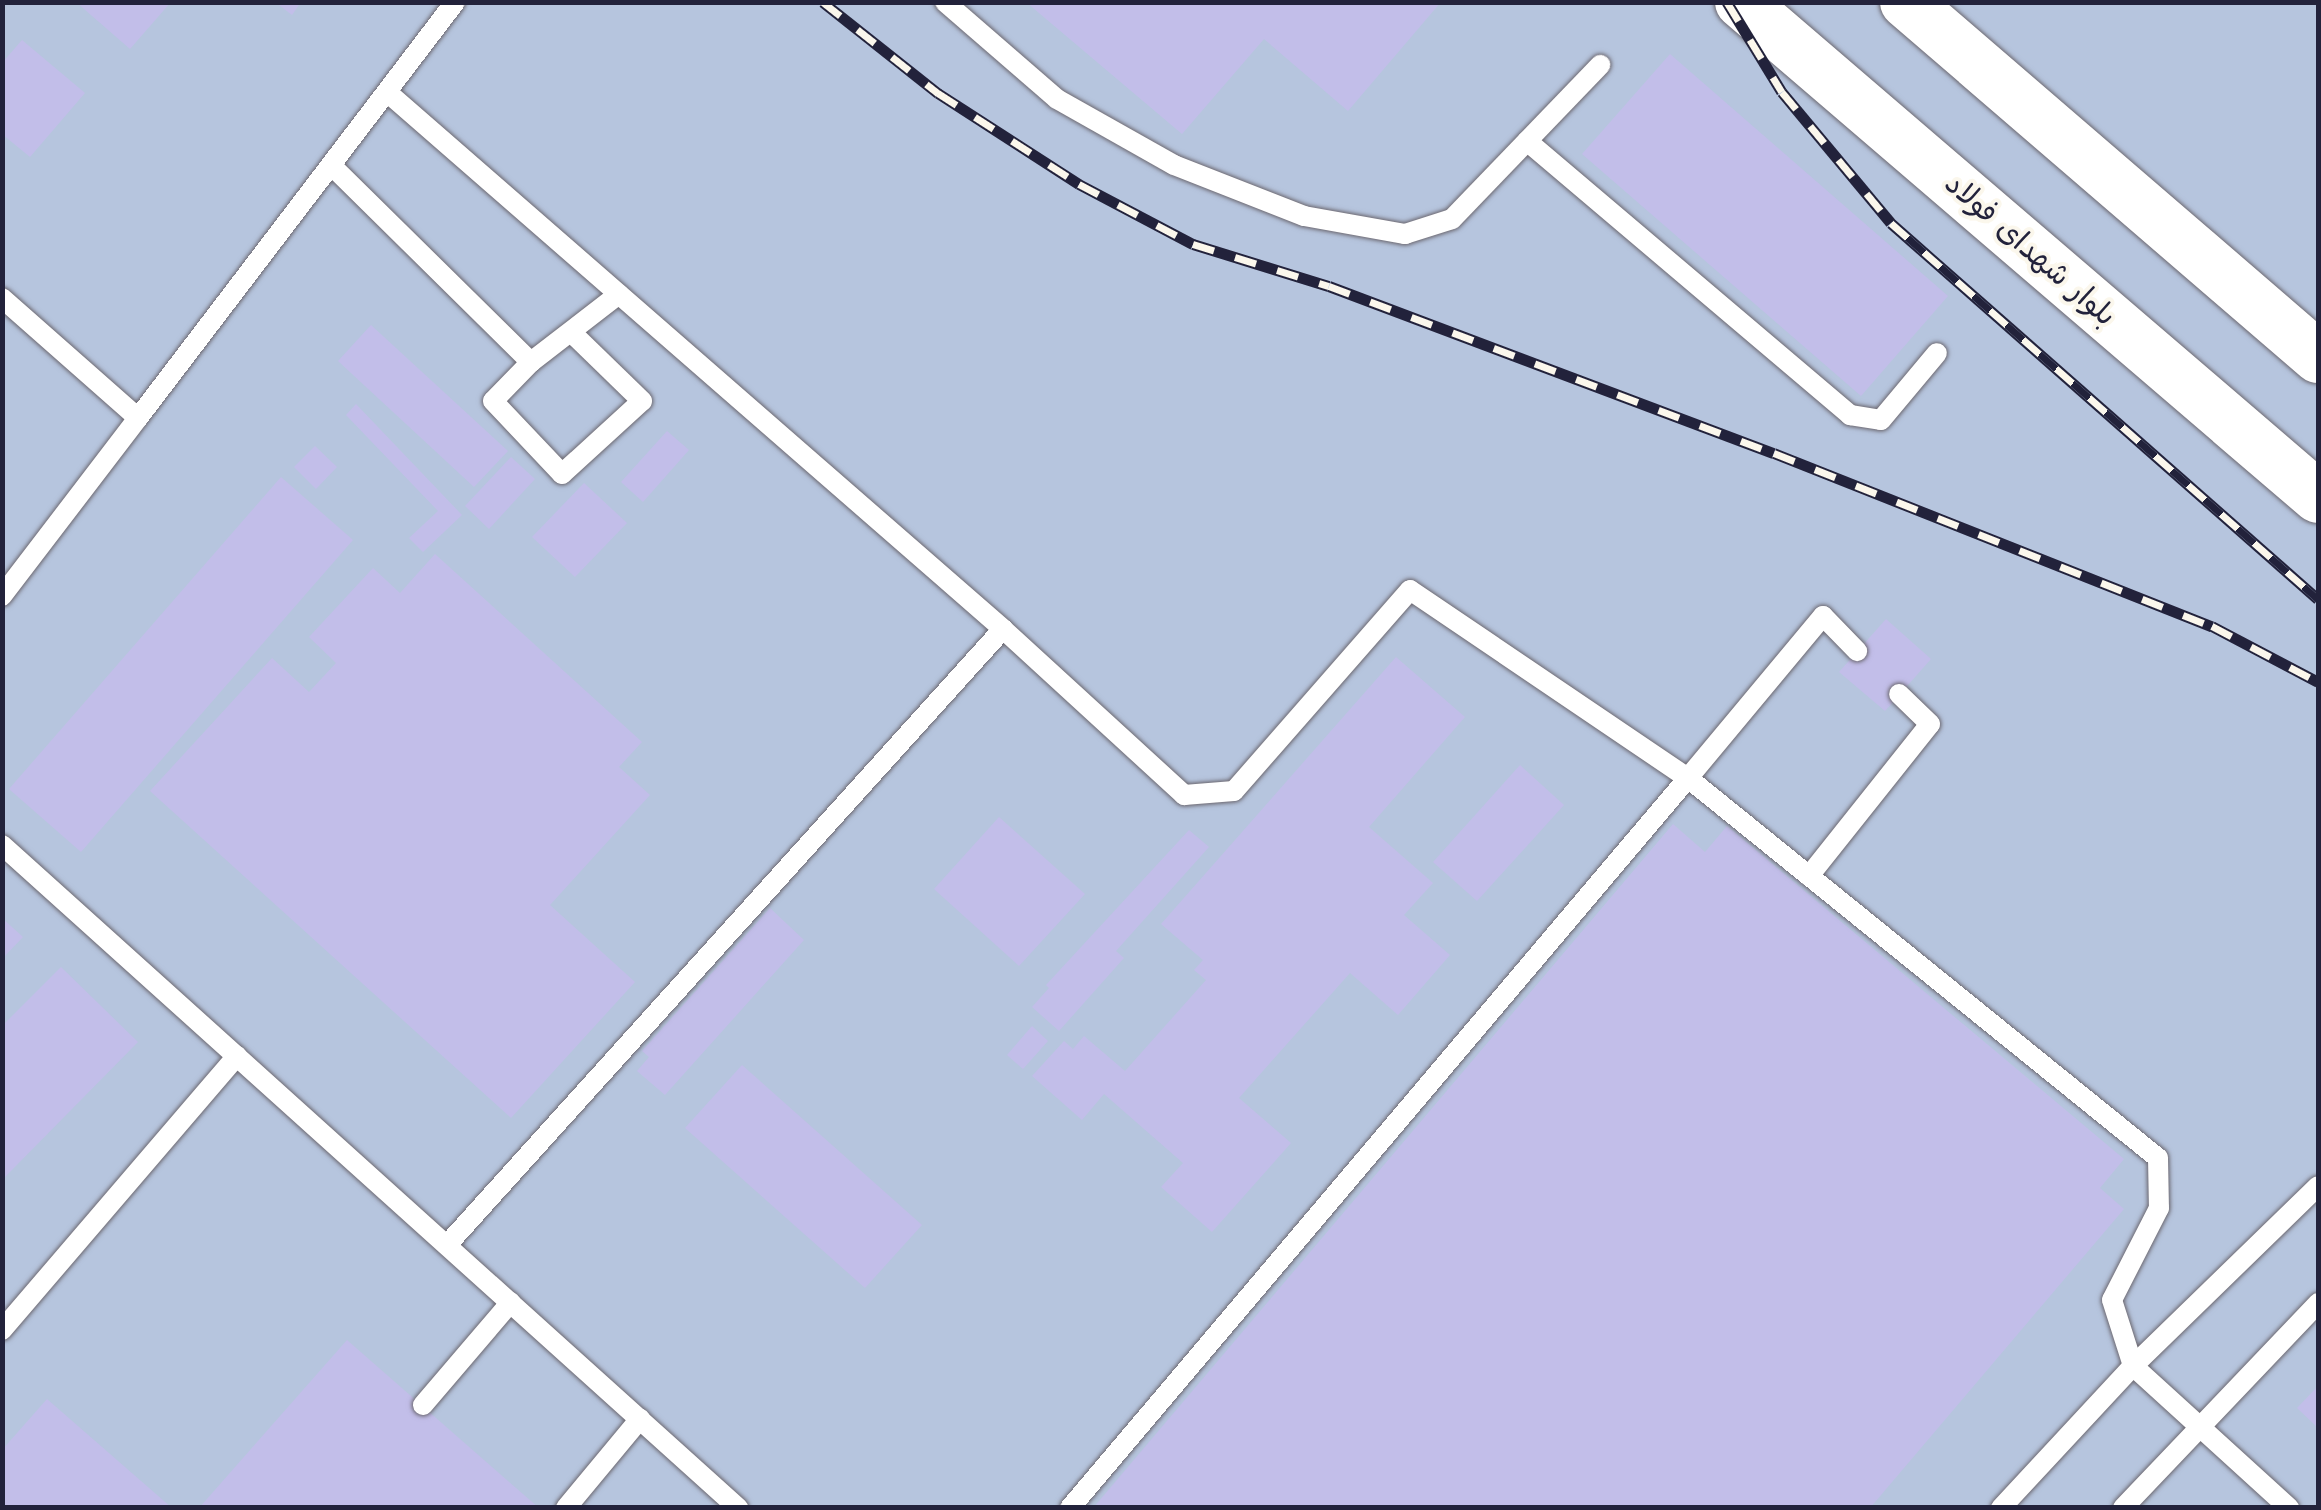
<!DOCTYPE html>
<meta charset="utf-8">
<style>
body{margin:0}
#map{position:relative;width:2321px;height:1510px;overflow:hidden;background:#f4e9d2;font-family:"Comic Neue","Playpen Sans Arabic",sans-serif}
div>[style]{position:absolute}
.industrial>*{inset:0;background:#b6c5de}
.building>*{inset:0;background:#c2bee9}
.roads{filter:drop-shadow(0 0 2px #6c6870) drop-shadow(0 0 2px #6c6870)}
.service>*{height:20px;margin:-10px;padding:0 10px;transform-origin:10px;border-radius:10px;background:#fff}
.tertiary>*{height:52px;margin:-26px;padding:0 26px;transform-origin:26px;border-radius:26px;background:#fff}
.rail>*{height:11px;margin-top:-5.5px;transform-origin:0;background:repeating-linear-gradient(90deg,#fbf7ec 0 22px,#22223b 0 44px);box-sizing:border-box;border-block:2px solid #22223b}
span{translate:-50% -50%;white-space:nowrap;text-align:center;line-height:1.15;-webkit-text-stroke:8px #fbf7ec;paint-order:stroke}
.street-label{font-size:30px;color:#22223b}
.frame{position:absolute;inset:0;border:5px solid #22223b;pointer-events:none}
</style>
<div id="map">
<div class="industrial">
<i style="clip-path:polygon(3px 3px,2318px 3px,2318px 1507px,3px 1508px)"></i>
</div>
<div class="building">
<i style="clip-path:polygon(76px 2px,171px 2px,130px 49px)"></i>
<i style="clip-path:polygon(275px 2px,301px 2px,292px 15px)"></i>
<i style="clip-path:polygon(1026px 2px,1441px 2px,1348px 111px,1264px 39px,1182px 134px)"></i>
<i style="clip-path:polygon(22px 40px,85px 93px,30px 157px,2px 134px,2px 63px)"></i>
<i style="clip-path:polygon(1670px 54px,1948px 296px,1861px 396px,1582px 154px)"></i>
<i style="clip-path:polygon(371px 325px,508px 451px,474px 487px,338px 361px)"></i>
<i style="clip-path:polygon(356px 404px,462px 515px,423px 552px,409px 538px,438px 511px,346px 415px)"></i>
<i style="clip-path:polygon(667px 431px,689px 450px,643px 502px,621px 482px)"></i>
<i style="clip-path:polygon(315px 446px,337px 467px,316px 489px,294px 467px)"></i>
<i style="clip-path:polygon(511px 457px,535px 479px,489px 529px,465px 506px)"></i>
<i style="clip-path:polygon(281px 477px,353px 540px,81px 852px,9px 789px)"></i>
<i style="clip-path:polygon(584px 483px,627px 523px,575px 577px,532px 537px)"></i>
<i style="clip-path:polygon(435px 554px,642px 742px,619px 767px,650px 795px,550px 905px,635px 982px,511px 1118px,150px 791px,272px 658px,309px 692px,336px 663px,309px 637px,373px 568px,400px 593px)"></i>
<i style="clip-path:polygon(1886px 619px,1931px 659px,1885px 711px,1839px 672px)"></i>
<i style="clip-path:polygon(1396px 657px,1465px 717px,1369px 827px,1433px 883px,1404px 915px,1450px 955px,1398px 1015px,1350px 973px,1239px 1098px,1291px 1143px,1212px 1232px,1161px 1187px,1183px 1163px,1104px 1094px,1082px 1120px,1032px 1076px,1064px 1041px,1073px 1049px,1084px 1036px,1125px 1071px,1206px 980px,1194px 970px,1203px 960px,1161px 924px)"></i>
<i style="clip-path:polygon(1520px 765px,1564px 805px,1477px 901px,1433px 862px)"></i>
<i style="clip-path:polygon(999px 817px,1085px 894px,1019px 966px,934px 889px)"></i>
<i style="clip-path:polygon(1673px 824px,1705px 852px,1727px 826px,2124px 1159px,2100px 1188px,2124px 1209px,1870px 1508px,1093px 1508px)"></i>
<i style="clip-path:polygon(1189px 830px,1209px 847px,1116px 951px,1124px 958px,1059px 1031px,1032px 1007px,1049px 988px,1046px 985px)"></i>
<i style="clip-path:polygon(770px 908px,804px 940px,665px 1095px,637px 1071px,649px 1057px,642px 1051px)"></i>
<i style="clip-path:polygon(2px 918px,23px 937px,2px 959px)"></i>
<i style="clip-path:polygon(61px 967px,138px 1042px,4px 1178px,2px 1026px)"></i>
<i style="clip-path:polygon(1032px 1026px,1048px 1041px,1023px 1069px,1007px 1055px)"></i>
<i style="clip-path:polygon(742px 1065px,922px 1225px,865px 1288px,685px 1128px)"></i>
<i style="clip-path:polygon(347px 1340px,539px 1508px,199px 1508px)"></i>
<i style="clip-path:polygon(2318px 1386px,2318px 1428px,2297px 1408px)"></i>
<i style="clip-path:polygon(47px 1399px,172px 1508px,2px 1508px,2px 1450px)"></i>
</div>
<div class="roads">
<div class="service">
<i style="left:945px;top:2px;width:148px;rotate:40.9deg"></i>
<i style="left:1057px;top:99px;width:134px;rotate:29.4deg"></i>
<i style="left:1174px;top:165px;width:140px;rotate:21.4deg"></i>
<i style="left:1304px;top:216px;width:103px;rotate:10.1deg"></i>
<i style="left:1405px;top:234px;width:49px;rotate:-17.7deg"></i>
<i style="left:1452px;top:219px;width:214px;rotate:-46.1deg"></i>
<i style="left:387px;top:92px;width:817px;rotate:41.08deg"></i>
<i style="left:1003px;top:629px;width:830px;rotate:132.07deg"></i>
<i style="left:1527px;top:141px;width:424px;rotate:40.3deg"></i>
<i style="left:1850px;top:415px;width:31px;rotate:9deg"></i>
<i style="left:1881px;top:420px;width:87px;rotate:-50.1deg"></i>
<i style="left:331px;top:165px;width:281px;rotate:44.6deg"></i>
<i style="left:531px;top:362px;width:111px;rotate:-37.7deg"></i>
<i style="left:2px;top:298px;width:181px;rotate:41.4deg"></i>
<i style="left:138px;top:418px;width:224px;rotate:127.4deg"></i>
<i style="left:531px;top:362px;width:54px;rotate:134.3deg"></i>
<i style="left:493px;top:401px;width:100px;rotate:46.6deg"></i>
<i style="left:562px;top:474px;width:108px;rotate:-42.4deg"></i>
<i style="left:642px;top:401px;width:99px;rotate:-135.8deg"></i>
<i style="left:138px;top:418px;width:523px;rotate:-52.69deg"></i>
<i style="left:1003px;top:629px;width:246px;rotate:42.5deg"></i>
<i style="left:1184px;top:795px;width:50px;rotate:-4.6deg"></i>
<i style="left:1234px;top:791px;width:267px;rotate:-48.8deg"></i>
<i style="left:1410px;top:590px;width:336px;rotate:34.1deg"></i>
<i style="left:1688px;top:778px;width:211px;rotate:-50.2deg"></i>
<i style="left:1823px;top:616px;width:49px;rotate:45.8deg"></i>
<i style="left:2px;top:845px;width:991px;rotate:42.01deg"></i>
<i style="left:1809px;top:876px;width:194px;rotate:-51.5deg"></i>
<i style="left:1930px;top:724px;width:43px;rotate:-135.9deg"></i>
<i style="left:2px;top:1330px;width:361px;rotate:-49.4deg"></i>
<i style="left:423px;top:1405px;width:135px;rotate:-49.5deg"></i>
<i style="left:566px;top:1508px;width:116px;rotate:-50.3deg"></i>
<i style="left:1070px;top:1508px;width:956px;rotate:-49.75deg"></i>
<i style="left:1688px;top:778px;width:604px;rotate:38.96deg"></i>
<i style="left:2158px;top:1158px;width:50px;rotate:88.9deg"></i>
<i style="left:2159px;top:1208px;width:103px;rotate:117.1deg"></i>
<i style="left:2112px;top:1300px;width:69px;rotate:72.3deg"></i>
<i style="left:2133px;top:1366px;width:211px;rotate:42.3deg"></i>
<i style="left:2001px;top:1508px;width:194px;rotate:-47.1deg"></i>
<i style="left:2133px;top:1366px;width:258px;rotate:-44.2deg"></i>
<i style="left:2123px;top:1508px;width:283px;rotate:-46.4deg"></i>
</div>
<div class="tertiary">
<i style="left:1741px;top:2px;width:760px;rotate:40.63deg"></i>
<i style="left:1906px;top:2px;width:544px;rotate:40.75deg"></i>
</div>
</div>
<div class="rail">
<i style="left:823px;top:2px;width:147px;rotate:38.4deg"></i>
<i style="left:938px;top:93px;width:168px;rotate:32.8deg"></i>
<i style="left:1079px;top:184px;width:129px;rotate:27.8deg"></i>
<i style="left:1193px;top:244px;width:142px;rotate:17.2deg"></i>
<i style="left:1329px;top:286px;width:475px;rotate:20.6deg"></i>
<i style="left:1774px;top:453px;width:471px;rotate:21.6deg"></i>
<i style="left:2212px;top:626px;width:120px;rotate:27.8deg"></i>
<i style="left:1727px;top:2px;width:105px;rotate:58.6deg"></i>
<i style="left:1782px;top:92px;width:170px;rotate:50.2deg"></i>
<i style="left:1891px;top:223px;width:569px;rotate:41.37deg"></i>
</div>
<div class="street-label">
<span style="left:2030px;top:250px;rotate:41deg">بلوار شهدای فولاد</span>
</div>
<div class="frame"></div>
</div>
